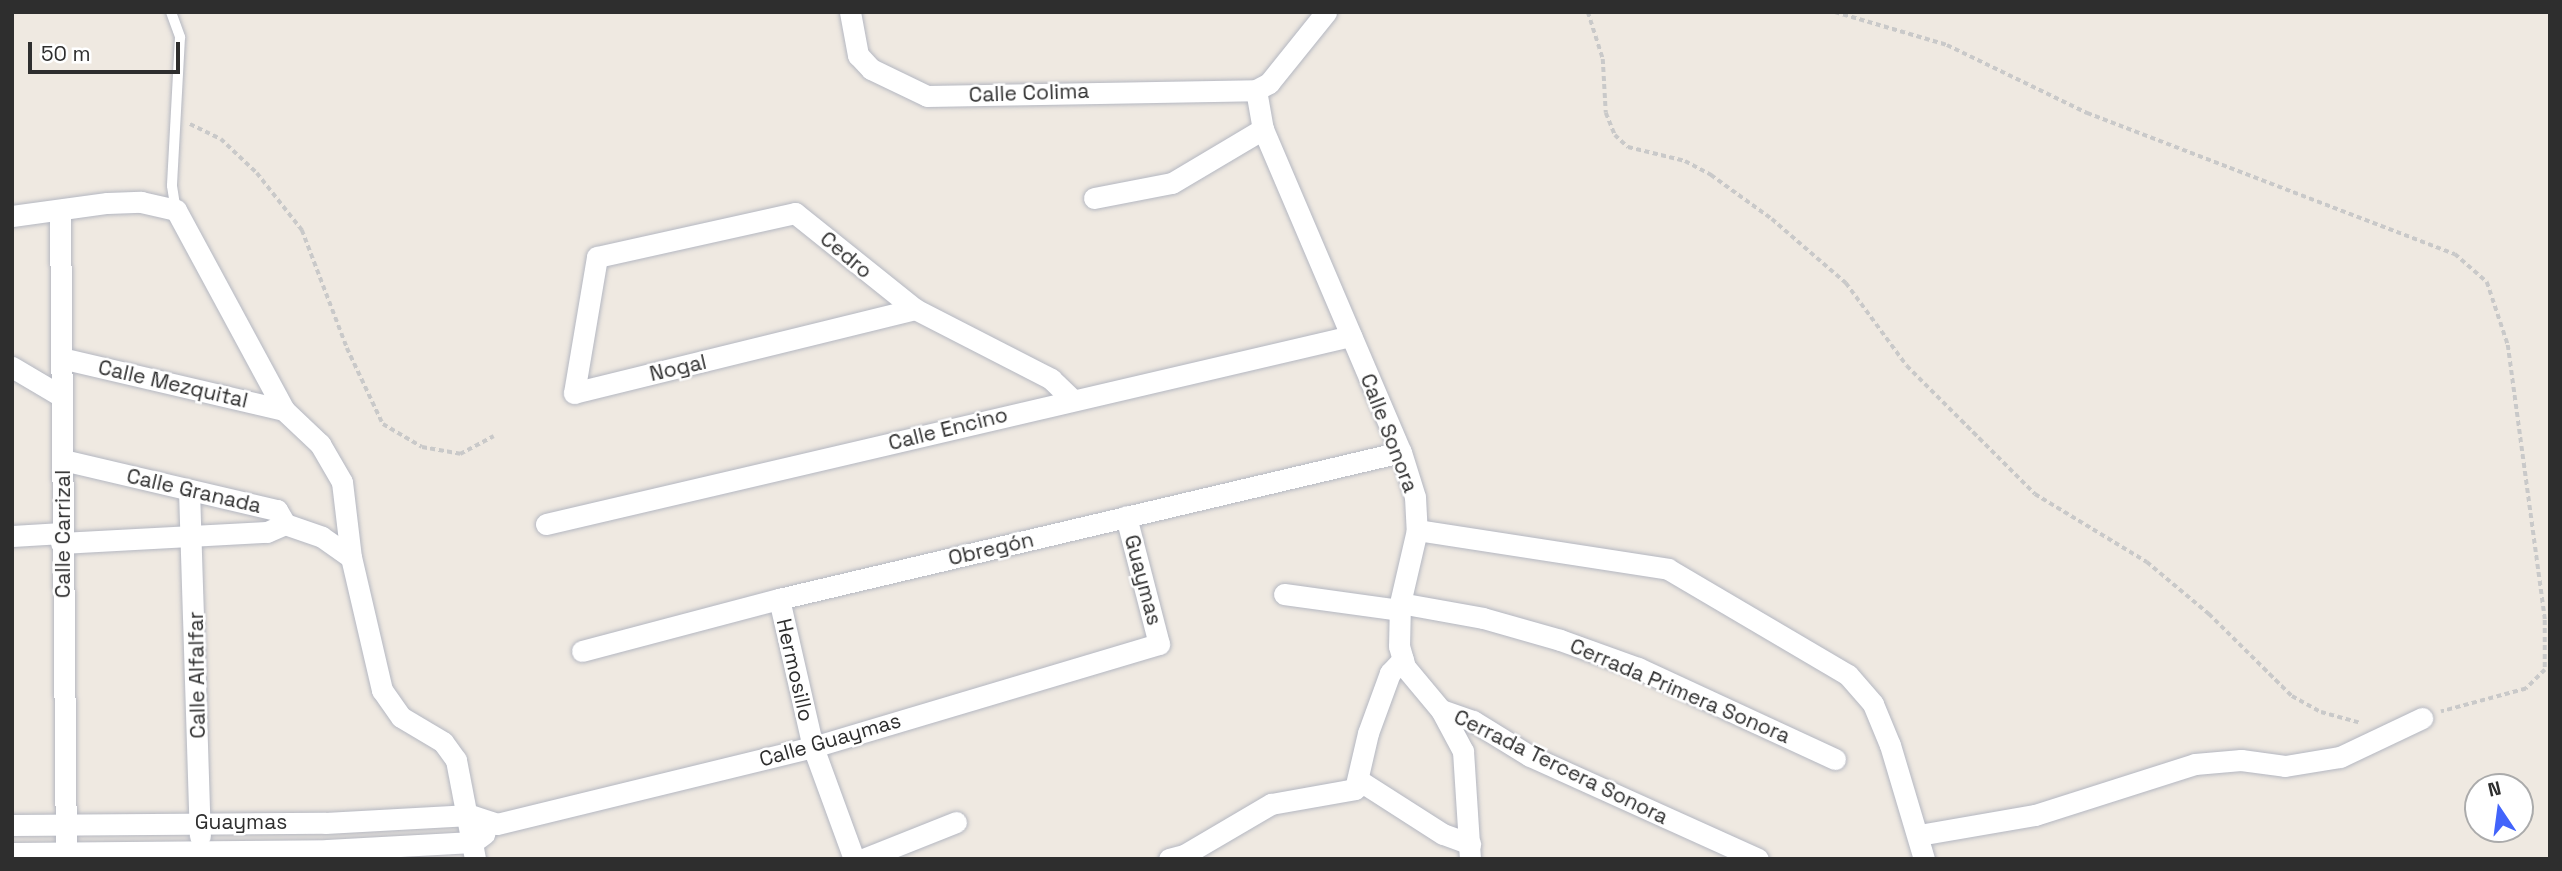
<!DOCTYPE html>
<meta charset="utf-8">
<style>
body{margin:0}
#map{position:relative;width:2562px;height:871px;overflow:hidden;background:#efe9e1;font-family:"Space Grotesk",sans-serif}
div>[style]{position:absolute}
.path>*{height:3.5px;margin-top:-1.75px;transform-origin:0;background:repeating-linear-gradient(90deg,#c9c9c9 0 5px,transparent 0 8.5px)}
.roads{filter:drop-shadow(0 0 2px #b4b7c1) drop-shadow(0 0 2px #b4b7c1)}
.service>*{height:10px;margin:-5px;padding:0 5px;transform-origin:5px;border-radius:5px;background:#fff}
.minor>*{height:21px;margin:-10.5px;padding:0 10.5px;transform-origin:10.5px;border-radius:10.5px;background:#fff}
span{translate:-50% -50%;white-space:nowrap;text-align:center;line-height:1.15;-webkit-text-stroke:5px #fff;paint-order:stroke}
.street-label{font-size:21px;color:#2e2e2e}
.frame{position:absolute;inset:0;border:14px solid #2e2e2e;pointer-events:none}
.north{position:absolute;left:2464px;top:773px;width:70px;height:70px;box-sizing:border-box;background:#fff;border:2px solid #ababab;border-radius:50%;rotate:347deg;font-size:19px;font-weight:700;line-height:28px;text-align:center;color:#2e2e2e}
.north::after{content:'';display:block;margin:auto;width:24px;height:32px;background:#4264fb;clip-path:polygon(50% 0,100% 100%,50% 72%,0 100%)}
.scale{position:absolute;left:28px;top:42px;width:152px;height:32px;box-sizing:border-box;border:4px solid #2e2e2e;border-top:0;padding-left:9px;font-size:21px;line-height:24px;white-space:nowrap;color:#2e2e2e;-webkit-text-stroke:5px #fff;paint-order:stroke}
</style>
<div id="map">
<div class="path">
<i style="left:1588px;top:12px;width:49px;rotate:72.3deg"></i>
<i style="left:1603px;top:59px;width:54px;rotate:86.8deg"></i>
<i style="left:1606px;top:113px;width:24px;rotate:68deg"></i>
<i style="left:1615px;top:135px;width:18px;rotate:43deg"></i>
<i style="left:1628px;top:147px;width:59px;rotate:13.8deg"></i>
<i style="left:1685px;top:161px;width:30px;rotate:28deg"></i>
<i style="left:1711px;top:175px;width:75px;rotate:35.8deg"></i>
<i style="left:1772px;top:219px;width:98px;rotate:40.9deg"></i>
<i style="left:1846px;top:283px;width:103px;rotate:53.7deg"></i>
<i style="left:1907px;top:366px;width:181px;rotate:45deg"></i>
<i style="left:2035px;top:494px;width:131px;rotate:31.3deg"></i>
<i style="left:2147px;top:562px;width:81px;rotate:40deg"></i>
<i style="left:2209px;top:614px;width:117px;rotate:44.7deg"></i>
<i style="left:2292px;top:696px;width:33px;rotate:29deg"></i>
<i style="left:2321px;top:712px;width:41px;rotate:15.4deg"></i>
<i style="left:1835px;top:12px;width:117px;rotate:16.4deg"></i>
<i style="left:1947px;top:45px;width:156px;rotate:25.9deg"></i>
<i style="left:2087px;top:113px;width:394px;rotate:21deg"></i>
<i style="left:2455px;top:254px;width:43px;rotate:41.2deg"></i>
<i style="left:2487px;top:282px;width:66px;rotate:71.6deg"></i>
<i style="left:2508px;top:345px;width:277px;rotate:82.3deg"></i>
<i style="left:2545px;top:620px;width:50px;rotate:90deg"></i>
<i style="left:2545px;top:670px;width:27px;rotate:135deg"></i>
<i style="left:2526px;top:689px;width:88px;rotate:164.9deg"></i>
<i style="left:190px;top:124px;width:34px;rotate:26deg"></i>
<i style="left:221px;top:139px;width:50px;rotate:43.4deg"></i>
<i style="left:257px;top:173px;width:73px;rotate:51.7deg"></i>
<i style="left:302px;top:230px;width:126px;rotate:69.1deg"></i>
<i style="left:347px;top:348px;width:84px;rotate:64.7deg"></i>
<i style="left:383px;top:424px;width:45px;rotate:30.5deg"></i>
<i style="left:422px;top:447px;width:39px;rotate:10deg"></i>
<i style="left:460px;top:454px;width:38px;rotate:-28deg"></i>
</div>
<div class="roads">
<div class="service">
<i style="left:171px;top:12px;width:27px;rotate:70deg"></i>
<i style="left:180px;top:37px;width:149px;rotate:93.1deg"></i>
<i style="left:172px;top:186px;width:24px;rotate:81deg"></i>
</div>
<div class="minor">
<i style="left:850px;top:12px;width:44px;rotate:79.5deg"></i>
<i style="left:858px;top:55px;width:19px;rotate:47deg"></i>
<i style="left:871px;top:69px;width:62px;rotate:25.7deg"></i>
<i style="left:927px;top:96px;width:329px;rotate:-1deg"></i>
<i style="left:1256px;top:90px;width:15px;rotate:-28deg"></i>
<i style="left:1269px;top:83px;width:91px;rotate:-51.2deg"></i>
<i style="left:1256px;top:90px;width:40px;rotate:80deg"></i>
<i style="left:1263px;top:129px;width:351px;rotate:66.9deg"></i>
<i style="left:1401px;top:452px;width:47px;rotate:72.7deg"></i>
<i style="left:1415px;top:497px;width:33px;rotate:87deg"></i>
<i style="left:1417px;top:530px;width:75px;rotate:103.1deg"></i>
<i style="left:1400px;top:603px;width:43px;rotate:91.3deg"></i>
<i style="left:1399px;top:646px;width:22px;rotate:74deg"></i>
<i style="left:1405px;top:667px;width:56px;rotate:50.1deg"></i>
<i style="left:1441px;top:710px;width:47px;rotate:61.8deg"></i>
<i style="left:1463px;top:751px;width:108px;rotate:86.3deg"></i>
<i style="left:1094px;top:198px;width:79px;rotate:-10.9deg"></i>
<i style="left:1172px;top:183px;width:106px;rotate:-30.7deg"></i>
<i style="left:60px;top:210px;width:649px;rotate:89.47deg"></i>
<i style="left:12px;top:216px;width:96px;rotate:-7.8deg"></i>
<i style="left:107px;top:203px;width:34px;rotate:-2deg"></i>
<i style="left:141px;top:202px;width:36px;rotate:13deg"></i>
<i style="left:176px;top:210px;width:227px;rotate:61.6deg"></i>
<i style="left:284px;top:410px;width:50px;rotate:43.4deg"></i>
<i style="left:320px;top:444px;width:44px;rotate:59.9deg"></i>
<i style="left:342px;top:482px;width:76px;rotate:83.2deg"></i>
<i style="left:351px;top:557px;width:137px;rotate:76.9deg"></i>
<i style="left:382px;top:690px;width:33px;rotate:55deg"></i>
<i style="left:401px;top:717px;width:49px;rotate:30.8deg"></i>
<i style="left:443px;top:742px;width:22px;rotate:54deg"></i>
<i style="left:456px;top:760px;width:101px;rotate:79.1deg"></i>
<i style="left:915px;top:309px;width:351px;rotate:166.2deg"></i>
<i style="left:574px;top:393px;width:138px;rotate:-80.4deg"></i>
<i style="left:597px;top:257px;width:203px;rotate:-12.5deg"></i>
<i style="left:795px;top:213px;width:154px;rotate:38.7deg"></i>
<i style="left:915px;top:309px;width:153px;rotate:27.2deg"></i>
<i style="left:1051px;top:379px;width:29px;rotate:44deg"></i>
<i style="left:61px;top:358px;width:229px;rotate:13.1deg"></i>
<i style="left:12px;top:367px;width:57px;rotate:30.6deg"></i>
<i style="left:63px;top:460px;width:220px;rotate:13.2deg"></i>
<i style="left:277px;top:510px;width:16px;rotate:60deg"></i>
<i style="left:285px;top:524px;width:39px;rotate:19deg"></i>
<i style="left:322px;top:537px;width:35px;rotate:35deg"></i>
<i style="left:189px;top:490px;width:346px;rotate:88.2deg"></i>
<i style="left:546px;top:524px;width:827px;rotate:-13.15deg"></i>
<i style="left:1417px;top:530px;width:254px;rotate:8.8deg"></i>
<i style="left:1668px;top:569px;width:209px;rotate:30.5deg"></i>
<i style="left:1848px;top:675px;width:38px;rotate:49deg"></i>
<i style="left:1873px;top:704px;width:44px;rotate:67.5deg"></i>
<i style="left:1890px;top:745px;width:119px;rotate:73.4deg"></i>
<i style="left:12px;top:536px;width:50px;rotate:-3.4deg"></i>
<i style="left:61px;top:543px;width:206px;rotate:-3.1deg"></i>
<i style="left:267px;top:532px;width:20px;rotate:-24deg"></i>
<i style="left:1284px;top:594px;width:116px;rotate:7.9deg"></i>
<i style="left:779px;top:599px;width:152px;rotate:77.1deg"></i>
<i style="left:813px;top:747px;width:119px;rotate:69.9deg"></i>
<i style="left:1400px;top:603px;width:84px;rotate:10.2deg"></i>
<i style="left:1483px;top:618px;width:80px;rotate:15.9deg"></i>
<i style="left:1560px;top:640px;width:83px;rotate:19.7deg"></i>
<i style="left:1638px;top:668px;width:217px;rotate:24.8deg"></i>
<i style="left:582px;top:651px;width:204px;rotate:-14.8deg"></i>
<i style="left:779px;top:599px;width:639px;rotate:-13.3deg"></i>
<i style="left:1441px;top:710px;width:34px;rotate:19deg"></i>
<i style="left:1473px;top:721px;width:67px;rotate:31.6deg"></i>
<i style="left:1530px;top:756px;width:250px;rotate:24.3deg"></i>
<i style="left:1360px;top:781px;width:98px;rotate:32.6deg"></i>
<i style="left:1443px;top:834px;width:29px;rotate:20deg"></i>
<i style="left:12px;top:825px;width:313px;rotate:-0.4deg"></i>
<i style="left:325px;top:823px;width:145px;rotate:-3.2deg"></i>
<i style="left:470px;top:815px;width:28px;rotate:18deg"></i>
<i style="left:497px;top:824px;width:325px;rotate:-13.7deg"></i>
<i style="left:813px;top:747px;width:361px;rotate:-16.6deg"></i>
<i style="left:1159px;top:644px;width:132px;rotate:-104.5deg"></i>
<i style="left:1919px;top:835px;width:118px;rotate:-9.8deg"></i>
<i style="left:2035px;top:815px;width:168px;rotate:-17.7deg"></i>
<i style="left:2195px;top:764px;width:46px;rotate:-5deg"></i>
<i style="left:2241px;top:760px;width:44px;rotate:7.8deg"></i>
<i style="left:2285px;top:766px;width:56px;rotate:-9.3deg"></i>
<i style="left:2340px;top:757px;width:91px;rotate:-25.4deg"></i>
<i style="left:12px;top:853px;width:315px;rotate:-0.5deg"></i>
<i style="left:327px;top:850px;width:146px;rotate:-3.1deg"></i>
<i style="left:473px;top:842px;width:14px;rotate:-36deg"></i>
<i style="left:863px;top:859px;width:100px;rotate:-21.7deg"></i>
<i style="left:1169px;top:859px;width:16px;rotate:-15deg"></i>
<i style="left:1184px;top:855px;width:101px;rotate:-30.4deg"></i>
<i style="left:1271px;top:804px;width:85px;rotate:-10.1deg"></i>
<i style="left:1355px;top:789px;width:57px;rotate:-76.9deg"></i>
<i style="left:1368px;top:733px;width:64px;rotate:-69.9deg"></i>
<i style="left:1390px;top:673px;width:19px;rotate:-47deg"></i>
</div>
</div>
<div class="street-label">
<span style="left:1029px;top:93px;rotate:-2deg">Calle Colima</span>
<span style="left:846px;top:255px;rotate:40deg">Cedro</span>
<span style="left:678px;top:368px;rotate:-13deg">Nogal</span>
<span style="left:173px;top:384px;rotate:13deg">Calle Mezquital</span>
<span style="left:948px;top:429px;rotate:-14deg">Calle Encino</span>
<span style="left:1389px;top:433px;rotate:69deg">Calle Sonora</span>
<span style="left:194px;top:491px;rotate:13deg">Calle Granada</span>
<span style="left:63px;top:534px;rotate:-90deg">Calle Carrizal</span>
<span style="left:991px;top:549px;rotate:-13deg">Obregón</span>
<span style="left:1143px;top:580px;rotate:75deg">Guaymas</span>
<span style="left:795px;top:670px;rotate:77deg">Hermosillo</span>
<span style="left:197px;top:675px;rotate:-91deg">Calle Alfalfar</span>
<span style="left:1680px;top:691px;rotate:23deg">Cerrada Primera Sonora</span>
<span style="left:830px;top:740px;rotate:-16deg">Calle Guaymas</span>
<span style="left:1561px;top:767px;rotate:26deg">Cerrada Tercera Sonora</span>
<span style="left:241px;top:822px">Guaymas</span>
</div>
<div class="frame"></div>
<div class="north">N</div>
<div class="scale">50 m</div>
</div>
